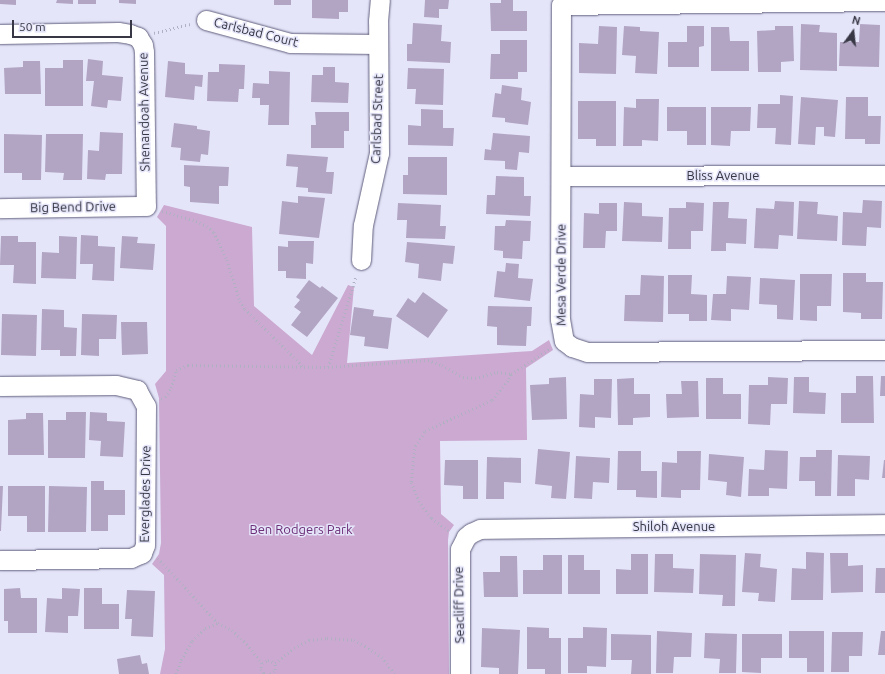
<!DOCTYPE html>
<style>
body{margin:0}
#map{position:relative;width:885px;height:674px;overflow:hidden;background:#e5e5fa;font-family:Ubuntu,sans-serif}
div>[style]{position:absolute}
.green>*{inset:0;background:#cba9d1}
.building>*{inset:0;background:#b2a5c4}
.path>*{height:2.5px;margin-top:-1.25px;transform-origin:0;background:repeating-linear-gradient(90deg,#b0b0c3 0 1px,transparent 0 4px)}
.roads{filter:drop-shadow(0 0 1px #605f7d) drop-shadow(0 0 1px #605f7d)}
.minor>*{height:19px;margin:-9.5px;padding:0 9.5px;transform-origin:9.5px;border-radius:9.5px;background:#fff}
span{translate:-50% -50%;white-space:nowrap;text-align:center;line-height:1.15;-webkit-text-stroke:3px #e5e5fa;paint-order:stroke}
.street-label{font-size:13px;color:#373745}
.park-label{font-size:13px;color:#6d2f78}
.north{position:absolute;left:833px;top:12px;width:40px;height:40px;-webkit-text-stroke:3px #e5e5fa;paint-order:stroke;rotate:15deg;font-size:11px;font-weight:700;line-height:16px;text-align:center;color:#373745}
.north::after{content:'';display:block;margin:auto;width:14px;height:18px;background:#373745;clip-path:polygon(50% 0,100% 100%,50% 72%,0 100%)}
.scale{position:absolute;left:12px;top:20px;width:120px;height:18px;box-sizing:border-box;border:2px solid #373745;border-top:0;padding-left:5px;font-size:12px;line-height:14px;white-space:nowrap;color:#373745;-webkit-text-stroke:3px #e5e5fa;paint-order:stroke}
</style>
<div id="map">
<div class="green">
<i style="clip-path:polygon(164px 205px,252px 227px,254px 306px,312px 355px,348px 285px,354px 287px,347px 363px,532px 351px,549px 340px,553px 350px,526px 368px,527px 440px,440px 441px,441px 514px,454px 525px,449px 532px,448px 540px,449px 674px,160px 674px,165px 649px,164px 575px,152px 564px,159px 554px,161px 543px,159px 398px,155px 384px,166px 371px,166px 226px,157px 217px)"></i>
</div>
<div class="building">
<i style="clip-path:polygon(0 0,16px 0,16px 5px,0 4px)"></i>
<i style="clip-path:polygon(57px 0,73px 0,73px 4px,56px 3px)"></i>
<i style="clip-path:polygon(78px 0,96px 0,96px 4px,78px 4px)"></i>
<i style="clip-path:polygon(119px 0,136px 0,136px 4px,119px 3px)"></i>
<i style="clip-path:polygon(274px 0,291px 0,291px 5px,274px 5px)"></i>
<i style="clip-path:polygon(312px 0,348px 0,348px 12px,339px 12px,339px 19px,312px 18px)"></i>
<i style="clip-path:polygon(425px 0,449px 0,448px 9px,439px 9px,439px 18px,424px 17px)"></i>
<i style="clip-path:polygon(501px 0,513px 0,513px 11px,527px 11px,527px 31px,491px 31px,490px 3px,501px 3px)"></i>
<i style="clip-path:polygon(413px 23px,442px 25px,441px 41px,451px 42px,450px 63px,407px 61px,407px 44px,412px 44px)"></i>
<i style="clip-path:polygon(801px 24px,820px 25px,819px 32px,837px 33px,837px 71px,800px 70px)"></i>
<i style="clip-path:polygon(860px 24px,880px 25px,879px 67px,839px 66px,840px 42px,859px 42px)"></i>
<i style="clip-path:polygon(599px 26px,617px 27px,616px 74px,579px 73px,579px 43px,598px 44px)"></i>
<i style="clip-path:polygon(624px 26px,640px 27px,640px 31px,659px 32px,657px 74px,635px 73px,636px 56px,622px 55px)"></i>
<i style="clip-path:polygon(687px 26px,704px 26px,704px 46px,699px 47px,699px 67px,668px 67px,668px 42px,687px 42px)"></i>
<i style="clip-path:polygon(775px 26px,793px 26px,794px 61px,781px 62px,781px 72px,758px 72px,757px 31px,775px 30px)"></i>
<i style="clip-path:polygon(711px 27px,729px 27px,730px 41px,749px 41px,749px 71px,711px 71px)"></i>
<i style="clip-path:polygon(500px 40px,527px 40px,527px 72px,518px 72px,518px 79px,490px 79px,491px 54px,500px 54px)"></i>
<i style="clip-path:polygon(88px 59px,103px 61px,102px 75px,123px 77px,121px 101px,108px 100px,107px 108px,91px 106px,94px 81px,86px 81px)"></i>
<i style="clip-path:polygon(63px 60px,83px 60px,83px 106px,45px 106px,45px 68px,63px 68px)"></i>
<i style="clip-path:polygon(23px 61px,40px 61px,41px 94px,5px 94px,4px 68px,23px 67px)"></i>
<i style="clip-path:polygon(168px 61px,185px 63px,185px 74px,203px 75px,202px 87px,195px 86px,194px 100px,165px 97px)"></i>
<i style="clip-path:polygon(219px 64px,245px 65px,244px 89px,239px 89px,238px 102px,207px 101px,208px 72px,219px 72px)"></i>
<i style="clip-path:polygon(323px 67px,335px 67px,335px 82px,349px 83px,348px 103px,311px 102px,312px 75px,323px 75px)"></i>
<i style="clip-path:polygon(408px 68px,444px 69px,443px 105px,415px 104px,416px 89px,407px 89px)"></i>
<i style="clip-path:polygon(269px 71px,290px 72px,289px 125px,268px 125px,269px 105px,260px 105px,260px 98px,252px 98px,253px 83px,269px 84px)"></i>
<i style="clip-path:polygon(502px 85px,522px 88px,521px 100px,531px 102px,528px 125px,505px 122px,505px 118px,492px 117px,495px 93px,501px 94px)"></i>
<i style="clip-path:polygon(780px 95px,793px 96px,791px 145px,775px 144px,776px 128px,757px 128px,758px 104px,780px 104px)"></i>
<i style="clip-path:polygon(801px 97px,838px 100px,835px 137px,824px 136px,824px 127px,816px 127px,815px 145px,798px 144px)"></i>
<i style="clip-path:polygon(846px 97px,868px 97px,868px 116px,881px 116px,880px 144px,865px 144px,865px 139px,845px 139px)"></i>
<i style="clip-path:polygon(636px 99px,659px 99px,658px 141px,642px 140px,642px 146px,623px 146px,624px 107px,636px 108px)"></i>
<i style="clip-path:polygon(578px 101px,616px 101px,616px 146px,596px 146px,596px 139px,578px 139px)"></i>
<i style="clip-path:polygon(667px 107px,706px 107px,706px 145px,687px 145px,687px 131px,667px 131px)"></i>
<i style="clip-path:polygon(711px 107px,751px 107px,750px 131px,731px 131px,730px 146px,711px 145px)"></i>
<i style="clip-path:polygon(421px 109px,443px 110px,443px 128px,454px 128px,453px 146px,408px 145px,408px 125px,421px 126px)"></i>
<i style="clip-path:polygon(315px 112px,349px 112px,349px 131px,344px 131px,344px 148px,311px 148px,311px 125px,316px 125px)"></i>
<i style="clip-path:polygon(174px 123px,197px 126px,197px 129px,210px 131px,208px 155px,201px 154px,200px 162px,180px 160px,181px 148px,171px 147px)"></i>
<i style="clip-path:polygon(100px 132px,123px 133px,122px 174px,106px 174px,105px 180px,87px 179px,88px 150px,99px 151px)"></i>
<i style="clip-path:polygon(493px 133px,530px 136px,529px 153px,519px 152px,517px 170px,505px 169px,505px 161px,484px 160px,485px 149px,491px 150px)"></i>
<i style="clip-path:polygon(4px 134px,42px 135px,41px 180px,22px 180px,22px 173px,4px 173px)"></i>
<i style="clip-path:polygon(46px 134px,83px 134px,82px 180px,63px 180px,64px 173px,45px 172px)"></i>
<i style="clip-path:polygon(287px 154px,328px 157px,326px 172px,334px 172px,332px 194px,308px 192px,308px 188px,296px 187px,298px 167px,286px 166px)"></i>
<i style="clip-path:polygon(408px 157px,447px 157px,447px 195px,403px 194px,403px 175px,408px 175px)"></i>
<i style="clip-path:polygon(184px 165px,229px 167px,228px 186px,219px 186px,219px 204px,190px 202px,190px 187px,184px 186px)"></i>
<i style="clip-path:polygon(496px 176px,524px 177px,524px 196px,531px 196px,530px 216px,486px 214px,487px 195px,495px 195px)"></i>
<i style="clip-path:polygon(298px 196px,325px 198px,319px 238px,279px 234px,282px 201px,298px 203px)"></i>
<i style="clip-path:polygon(863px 200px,882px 201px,881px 228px,867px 227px,866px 246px,842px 245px,843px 212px,862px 213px)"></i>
<i style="clip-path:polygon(775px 201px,794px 202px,793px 236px,779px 235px,778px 249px,754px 248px,756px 208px,774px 209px)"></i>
<i style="clip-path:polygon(799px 201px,818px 202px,817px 214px,838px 216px,837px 241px,797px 239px)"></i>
<i style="clip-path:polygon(624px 202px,642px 203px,642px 216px,663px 217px,662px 242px,622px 241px)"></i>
<i style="clip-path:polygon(686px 202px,704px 203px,703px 231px,691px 231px,691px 249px,668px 249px,669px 208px,686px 208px)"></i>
<i style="clip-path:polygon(713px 202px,729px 202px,728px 218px,747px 219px,746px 244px,726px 243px,726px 251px,711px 251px)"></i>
<i style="clip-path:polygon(398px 203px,441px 205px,440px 226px,446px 226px,445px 239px,406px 238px,407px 220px,397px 220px)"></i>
<i style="clip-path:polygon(599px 203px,617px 203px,617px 231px,606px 231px,605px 248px,583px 248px,584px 213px,599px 214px)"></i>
<i style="clip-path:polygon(506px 220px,531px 221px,530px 241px,523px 241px,522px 259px,503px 258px,503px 251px,494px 250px,495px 226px,505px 226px)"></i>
<i style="clip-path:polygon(81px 235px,98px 236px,98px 246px,115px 247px,114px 281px,92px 280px,93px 264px,80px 264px)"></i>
<i style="clip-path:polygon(1px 236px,18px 236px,18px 242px,36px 242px,36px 284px,13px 283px,14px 265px,0 265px)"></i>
<i style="clip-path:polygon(59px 236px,77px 237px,76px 279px,41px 278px,42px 252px,59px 253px)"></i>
<i style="clip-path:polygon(122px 236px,138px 237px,137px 243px,155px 244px,153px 270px,120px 268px)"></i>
<i style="clip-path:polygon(288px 241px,314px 241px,313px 264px,306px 263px,306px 279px,286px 278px,286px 271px,278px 271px,278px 246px,288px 247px)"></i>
<i style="clip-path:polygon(407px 242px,455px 246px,453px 264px,443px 263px,441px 281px,418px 278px,419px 264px,405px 262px)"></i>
<i style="clip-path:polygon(506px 263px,519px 264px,518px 278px,533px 279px,530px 301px,494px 297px,497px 271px,505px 272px)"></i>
<i style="clip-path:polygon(843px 273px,866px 273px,866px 282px,883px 282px,882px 319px,861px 319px,861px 313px,843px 312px)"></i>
<i style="clip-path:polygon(800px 274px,832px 274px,831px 306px,817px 306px,817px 321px,800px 320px)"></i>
<i style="clip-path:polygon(641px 275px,664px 276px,663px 322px,624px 321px,625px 295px,640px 295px)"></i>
<i style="clip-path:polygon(668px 275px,692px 275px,691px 294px,707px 295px,707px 321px,689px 321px,689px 314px,668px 314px)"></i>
<i style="clip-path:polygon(727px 276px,751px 277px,749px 310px,731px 309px,731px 321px,711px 320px,713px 294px,726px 294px)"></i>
<i style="clip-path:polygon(760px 278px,795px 280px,793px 320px,777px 319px,777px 305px,759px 304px)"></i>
<i style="clip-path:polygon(309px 280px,320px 288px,322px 286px,338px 298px,307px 337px,291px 325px,301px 312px,294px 307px,300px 300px,296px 297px)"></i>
<i style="clip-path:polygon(423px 292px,448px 310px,428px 338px,396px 316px,408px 298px,415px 303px)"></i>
<i style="clip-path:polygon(488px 306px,532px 307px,531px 326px,527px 326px,526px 346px,497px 345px,497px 327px,487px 326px)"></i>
<i style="clip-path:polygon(354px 307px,374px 310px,373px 316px,392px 318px,388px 349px,364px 346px,365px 337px,350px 335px)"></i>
<i style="clip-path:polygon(42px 309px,64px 310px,64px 327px,77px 328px,76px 356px,60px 356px,60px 350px,41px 350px)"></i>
<i style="clip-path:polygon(2px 314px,37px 315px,36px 356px,1px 355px)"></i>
<i style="clip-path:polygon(82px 314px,117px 315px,116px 339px,99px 339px,99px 356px,81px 355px)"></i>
<i style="clip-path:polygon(121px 322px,147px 322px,148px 354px,122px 355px)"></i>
<i style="clip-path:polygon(856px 376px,873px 376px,874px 423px,841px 423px,841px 393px,856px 393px)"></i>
<i style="clip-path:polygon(881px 376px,885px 376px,885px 396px,880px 396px)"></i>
<i style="clip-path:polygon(566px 377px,567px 419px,532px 420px,530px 385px,549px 384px,549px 378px)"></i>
<i style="clip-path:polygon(768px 377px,788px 378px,787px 404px,771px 404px,770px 425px,748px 424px,749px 385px,768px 385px)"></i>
<i style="clip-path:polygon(794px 377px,809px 377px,809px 392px,826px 393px,825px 414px,793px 413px)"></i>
<i style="clip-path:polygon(634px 378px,634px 394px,650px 394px,650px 417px,633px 418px,633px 425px,618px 425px,617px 379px)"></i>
<i style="clip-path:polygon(706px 378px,723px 378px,723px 394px,741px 394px,741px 419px,706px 419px)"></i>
<i style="clip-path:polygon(594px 379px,612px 379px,611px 418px,595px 417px,595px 428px,579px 427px,580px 394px,594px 395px)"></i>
<i style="clip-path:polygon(681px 381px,698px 381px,699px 417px,667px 418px,666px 394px,682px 394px)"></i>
<i style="clip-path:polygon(66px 412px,86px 412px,85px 458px,48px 458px,48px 420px,66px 420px)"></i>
<i style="clip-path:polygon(90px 412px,107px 413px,107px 421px,125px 422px,123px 457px,100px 456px,101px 441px,89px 440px)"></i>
<i style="clip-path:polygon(26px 413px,43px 413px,44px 455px,8px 455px,8px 420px,26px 419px)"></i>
<i style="clip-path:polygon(538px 449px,570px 452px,566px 499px,551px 498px,552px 486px,535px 484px)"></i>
<i style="clip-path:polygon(765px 450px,788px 451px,787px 489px,769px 488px,769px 496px,748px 496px,749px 469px,764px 470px)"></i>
<i style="clip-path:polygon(816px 450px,832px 450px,831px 496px,815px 496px,815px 481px,799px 481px,800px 457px,816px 457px)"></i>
<i style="clip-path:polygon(618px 451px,641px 451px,641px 471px,657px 471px,657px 498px,636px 497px,636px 490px,617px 490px)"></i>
<i style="clip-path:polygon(677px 451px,701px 451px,700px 490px,681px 490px,681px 498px,661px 497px,662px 462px,677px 463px)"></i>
<i style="clip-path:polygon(709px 454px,744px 457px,741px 497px,726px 495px,727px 482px,708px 480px)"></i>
<i style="clip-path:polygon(838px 455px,870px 456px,869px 480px,855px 479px,855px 496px,837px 496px)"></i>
<i style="clip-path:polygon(576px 456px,610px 458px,609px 483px,593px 482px,592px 499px,574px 498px)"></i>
<i style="clip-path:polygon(487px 457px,521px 458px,521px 483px,504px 482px,504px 499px,486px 499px)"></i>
<i style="clip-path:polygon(445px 460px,478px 460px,478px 499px,463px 499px,463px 486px,444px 485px)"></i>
<i style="clip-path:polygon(884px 460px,885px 460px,885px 478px,882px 478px)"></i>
<i style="clip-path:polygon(91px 481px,104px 481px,104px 490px,125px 490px,125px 515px,108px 515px,108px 531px,91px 531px)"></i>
<i style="clip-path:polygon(0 486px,3px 486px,1px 531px,0 531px)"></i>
<i style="clip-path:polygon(8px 486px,45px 486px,45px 532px,27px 532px,27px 516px,8px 516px)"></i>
<i style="clip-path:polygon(49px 486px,87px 487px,86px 532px,48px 532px)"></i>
<i style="clip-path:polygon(806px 552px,824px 553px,823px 600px,791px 600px,792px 568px,806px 569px)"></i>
<i style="clip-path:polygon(745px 553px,761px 554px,760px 567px,777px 569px,775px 602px,758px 601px,759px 593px,742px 592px)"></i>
<i style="clip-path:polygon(830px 553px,848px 553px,848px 566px,863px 565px,863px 592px,831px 593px)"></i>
<i style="clip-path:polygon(631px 554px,648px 554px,648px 594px,616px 594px,616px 569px,631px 570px)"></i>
<i style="clip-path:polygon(655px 554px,673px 554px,673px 568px,694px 569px,693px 593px,654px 592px)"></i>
<i style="clip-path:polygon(700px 554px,736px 555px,735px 606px,722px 606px,723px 595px,699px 594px)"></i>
<i style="clip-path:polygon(543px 555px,562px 555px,562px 594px,523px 594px,523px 570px,543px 570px)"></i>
<i style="clip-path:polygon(568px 555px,584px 555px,584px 570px,600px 570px,600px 594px,568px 594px)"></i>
<i style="clip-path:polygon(500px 556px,517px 556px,518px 597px,484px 597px,483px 572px,500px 572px)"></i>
<i style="clip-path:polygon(876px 568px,885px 568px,885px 593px,875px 593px)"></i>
<i style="clip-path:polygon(20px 588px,21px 598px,37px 598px,37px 633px,8px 633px,8px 621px,4px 621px,4px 589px)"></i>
<i style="clip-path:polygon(62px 588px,80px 589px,78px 616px,68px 616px,68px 633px,45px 632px,47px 598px,62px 599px)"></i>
<i style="clip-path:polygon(84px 588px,102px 588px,102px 604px,119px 604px,119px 629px,84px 629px)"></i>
<i style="clip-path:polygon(127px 590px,155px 591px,153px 637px,131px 636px,132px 619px,125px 619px)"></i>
<i style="clip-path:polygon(527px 627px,549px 628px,549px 638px,561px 638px,561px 674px,545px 674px,545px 669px,527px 669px)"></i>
<i style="clip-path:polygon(583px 627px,607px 628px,606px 667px,587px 666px,587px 673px,568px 673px,568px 638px,583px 638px)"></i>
<i style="clip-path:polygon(482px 628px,520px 630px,518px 674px,499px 674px,499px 668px,481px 667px)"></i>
<i style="clip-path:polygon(657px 631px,692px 633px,691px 657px,674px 657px,673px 673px,656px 673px)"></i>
<i style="clip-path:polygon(789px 631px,824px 631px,824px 672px,807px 672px,807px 658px,789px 658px)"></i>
<i style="clip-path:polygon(881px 631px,885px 631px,885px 655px,878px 655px)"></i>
<i style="clip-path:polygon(832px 632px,863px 632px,862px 656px,849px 656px,849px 672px,831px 672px)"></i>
<i style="clip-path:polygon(705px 633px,737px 634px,736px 673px,719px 673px,720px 659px,704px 658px)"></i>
<i style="clip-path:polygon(611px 634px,651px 635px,651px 674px,631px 674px,632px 660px,611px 660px)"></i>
<i style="clip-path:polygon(742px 634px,782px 634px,782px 658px,761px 658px,761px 673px,742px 672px)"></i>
<i style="clip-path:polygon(140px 655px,142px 664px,147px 663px,149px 674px,119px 674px,117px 659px)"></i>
</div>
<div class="path">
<i style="left:154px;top:33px;width:37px;rotate:-14deg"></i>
<i style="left:162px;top:211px;width:35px;rotate:16deg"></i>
<i style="left:196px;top:221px;width:12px;rotate:24deg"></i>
<i style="left:207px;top:226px;width:9px;rotate:41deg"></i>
<i style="left:214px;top:232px;width:31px;rotate:65deg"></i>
<i style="left:227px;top:260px;width:43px;rotate:72.4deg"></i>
<i style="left:240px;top:301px;width:9px;rotate:58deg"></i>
<i style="left:245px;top:309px;width:83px;rotate:44.5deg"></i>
<i style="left:328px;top:367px;width:95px;rotate:-72.9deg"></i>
<i style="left:161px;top:399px;width:4px;rotate:-27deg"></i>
<i style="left:165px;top:397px;width:11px;rotate:-56deg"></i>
<i style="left:171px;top:388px;width:19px;rotate:-74deg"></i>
<i style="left:176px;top:370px;width:13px;rotate:-23deg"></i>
<i style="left:188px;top:365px;width:140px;rotate:0.8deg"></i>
<i style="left:328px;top:367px;width:100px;rotate:-4deg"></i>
<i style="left:428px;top:360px;width:15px;rotate:20deg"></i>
<i style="left:442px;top:365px;width:24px;rotate:30deg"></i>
<i style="left:463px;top:377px;width:12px;rotate:5deg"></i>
<i style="left:475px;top:378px;width:23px;rotate:-15deg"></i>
<i style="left:497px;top:372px;width:14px;rotate:8deg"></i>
<i style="left:511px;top:374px;width:48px;rotate:-33deg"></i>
<i style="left:448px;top:531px;width:21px;rotate:-143deg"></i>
<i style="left:431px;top:518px;width:20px;rotate:-127deg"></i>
<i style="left:419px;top:502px;width:22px;rotate:-112deg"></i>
<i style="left:411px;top:482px;width:36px;rotate:-84deg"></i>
<i style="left:415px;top:446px;width:18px;rotate:-56deg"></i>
<i style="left:425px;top:431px;width:74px;rotate:-24.8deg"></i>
<i style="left:492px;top:400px;width:27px;rotate:-51deg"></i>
<i style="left:509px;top:379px;width:5px;rotate:-68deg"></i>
<i style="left:158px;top:558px;width:88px;rotate:47.3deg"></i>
<i style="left:218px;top:623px;width:16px;rotate:27deg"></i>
<i style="left:232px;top:630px;width:21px;rotate:43deg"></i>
<i style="left:247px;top:644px;width:24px;rotate:52deg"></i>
<i style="left:262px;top:663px;width:6px;rotate:99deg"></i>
<i style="left:261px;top:669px;width:5px;rotate:53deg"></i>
<i style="left:264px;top:673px;width:4px;rotate:14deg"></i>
<i style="left:262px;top:663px;width:7px;rotate:-27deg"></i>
<i style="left:268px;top:660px;width:8px;rotate:23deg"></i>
<i style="left:176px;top:674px;width:15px;rotate:-70deg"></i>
<i style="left:181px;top:660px;width:22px;rotate:-60deg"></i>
<i style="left:192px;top:641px;width:18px;rotate:-45deg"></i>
<i style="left:205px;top:628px;width:14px;rotate:-21deg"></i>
<i style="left:270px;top:674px;width:6px;rotate:-39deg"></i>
<i style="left:275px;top:670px;width:7px;rotate:-90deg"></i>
<i style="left:275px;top:663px;width:24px;rotate:-38deg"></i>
<i style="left:294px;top:648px;width:17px;rotate:-28deg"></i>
<i style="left:309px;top:640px;width:18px;rotate:-6deg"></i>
<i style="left:327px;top:638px;width:27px;rotate:4deg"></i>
<i style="left:354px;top:640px;width:13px;rotate:29deg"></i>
<i style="left:365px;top:646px;width:20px;rotate:33deg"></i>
<i style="left:382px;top:657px;width:21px;rotate:53deg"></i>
</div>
<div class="roads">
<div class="minor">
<i style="left:885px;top:1px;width:324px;rotate:179.3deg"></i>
<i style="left:561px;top:5px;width:314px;rotate:90.2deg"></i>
<i style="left:560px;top:319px;width:22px;rotate:80deg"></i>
<i style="left:564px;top:341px;width:10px;rotate:37deg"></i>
<i style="left:572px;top:347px;width:16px;rotate:18deg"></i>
<i style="left:587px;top:352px;width:298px;rotate:-0.4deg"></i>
<i style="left:206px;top:20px;width:87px;rotate:15.3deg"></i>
<i style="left:290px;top:43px;width:88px;rotate:0.7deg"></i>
<i style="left:0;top:34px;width:118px;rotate:-1deg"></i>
<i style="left:118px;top:32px;width:12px;rotate:9deg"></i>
<i style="left:130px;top:34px;width:9px;rotate:21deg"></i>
<i style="left:138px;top:37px;width:9px;rotate:58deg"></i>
<i style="left:143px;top:45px;width:7px;rotate:82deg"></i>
<i style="left:144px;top:52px;width:154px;rotate:89.3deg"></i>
<i style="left:146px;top:206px;width:146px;rotate:179.2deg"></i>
<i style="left:561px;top:176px;width:324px;rotate:-0.2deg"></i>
<i style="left:361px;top:260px;width:35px;rotate:-87deg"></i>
<i style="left:363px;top:225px;width:74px;rotate:-77.5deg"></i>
<i style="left:379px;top:153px;width:132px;rotate:-90.4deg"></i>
<i style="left:378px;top:21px;width:21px;rotate:-85deg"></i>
<i style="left:0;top:386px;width:116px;rotate:-0.5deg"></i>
<i style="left:116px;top:385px;width:22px;rotate:13deg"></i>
<i style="left:137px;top:390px;width:18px;rotate:61deg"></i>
<i style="left:146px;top:406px;width:139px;rotate:90.4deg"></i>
<i style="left:145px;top:545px;width:9px;rotate:111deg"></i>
<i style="left:142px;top:553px;width:12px;rotate:156deg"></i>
<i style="left:131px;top:558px;width:131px;rotate:179.1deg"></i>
<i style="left:460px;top:674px;width:125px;rotate:-90deg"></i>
<i style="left:460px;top:549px;width:13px;rotate:-63deg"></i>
<i style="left:466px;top:537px;width:6px;rotate:-39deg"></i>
<i style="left:471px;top:533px;width:10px;rotate:-24deg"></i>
<i style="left:480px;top:529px;width:405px;rotate:-0.7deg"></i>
</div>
</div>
<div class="street-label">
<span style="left:256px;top:32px;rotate:14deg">Carlsbad Court</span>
<span style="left:144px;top:112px;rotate:-91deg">Shenandoah Avenue</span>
<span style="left:377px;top:119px;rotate:-88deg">Carlsbad Street</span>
<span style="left:723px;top:175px">Bliss Avenue</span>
<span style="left:73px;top:207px;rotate:-1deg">Big Bend Drive</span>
<span style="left:561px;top:275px;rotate:-90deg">Mesa Verde Drive</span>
<span style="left:145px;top:494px;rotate:-89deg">Everglades Drive</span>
<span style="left:674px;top:526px">Shiloh Avenue</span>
<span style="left:459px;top:605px;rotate:-91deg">Seacliff Drive</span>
</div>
<div class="park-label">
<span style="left:301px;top:529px">Ben Rodgers Park</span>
</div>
<div class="north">N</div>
<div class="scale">50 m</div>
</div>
